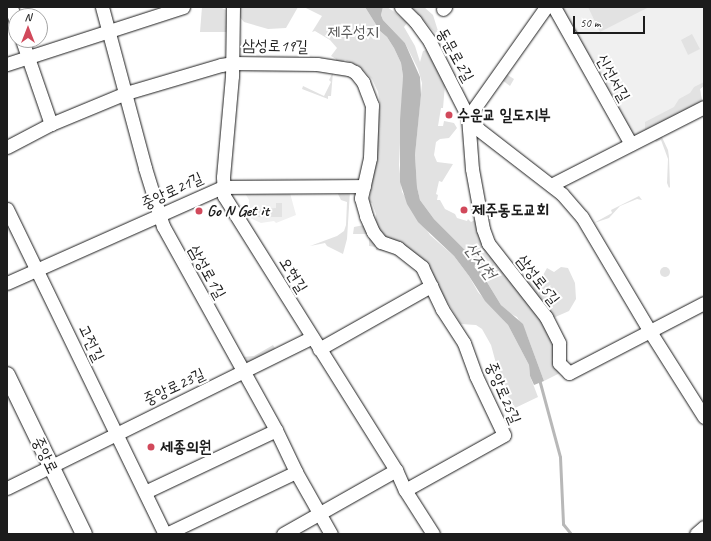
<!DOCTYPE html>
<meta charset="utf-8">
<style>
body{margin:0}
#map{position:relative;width:711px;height:541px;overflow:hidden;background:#fff;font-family:Caveat,"Poor Story",sans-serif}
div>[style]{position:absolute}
.built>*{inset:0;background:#f0f0f0}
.green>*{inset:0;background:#e2e2e2}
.round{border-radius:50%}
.water>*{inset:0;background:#b8b8b8}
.stream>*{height:3px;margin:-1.5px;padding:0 1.5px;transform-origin:1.5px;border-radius:1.5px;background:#b8b8b8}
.roads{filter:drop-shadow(0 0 1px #1c1c1c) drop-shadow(0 0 1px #1c1c1c)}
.minor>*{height:13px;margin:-6.5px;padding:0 6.5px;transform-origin:6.5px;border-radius:6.5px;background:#fff}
.major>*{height:16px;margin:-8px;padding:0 8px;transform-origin:8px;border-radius:8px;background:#fff}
.dots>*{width:11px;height:11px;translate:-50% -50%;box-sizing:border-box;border:2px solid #fff;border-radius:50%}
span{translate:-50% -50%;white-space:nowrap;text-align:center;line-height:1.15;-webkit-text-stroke:4px #fff;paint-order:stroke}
.park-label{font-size:16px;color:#575757}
.street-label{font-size:16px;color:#1c1c1c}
.poi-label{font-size:16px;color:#1c1c1c;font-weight:700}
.left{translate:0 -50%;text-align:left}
.water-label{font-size:17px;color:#5a5a5a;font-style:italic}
.frame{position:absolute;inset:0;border:8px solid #1c1c1c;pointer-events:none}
.north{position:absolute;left:8px;top:8px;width:40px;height:40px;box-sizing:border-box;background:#fff;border:1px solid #a4a4a4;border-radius:50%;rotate:0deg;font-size:11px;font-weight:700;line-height:16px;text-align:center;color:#1c1c1c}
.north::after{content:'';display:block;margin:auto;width:14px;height:18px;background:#d1495b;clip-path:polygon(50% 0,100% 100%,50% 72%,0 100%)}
.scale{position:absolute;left:573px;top:16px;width:72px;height:18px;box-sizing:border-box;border:2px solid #1c1c1c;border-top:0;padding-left:5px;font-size:12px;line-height:14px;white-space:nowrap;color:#1c1c1c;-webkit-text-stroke:3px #fff;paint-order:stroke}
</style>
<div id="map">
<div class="built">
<i style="clip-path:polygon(562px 7px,704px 7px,704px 86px,700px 89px,702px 101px,637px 135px,631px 133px)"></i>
<i style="clip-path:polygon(245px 193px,290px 193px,296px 215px,276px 223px,274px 221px,261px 223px,248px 217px,249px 200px)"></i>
</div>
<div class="green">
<i style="clip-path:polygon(202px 7px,220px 7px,226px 10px,227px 32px,200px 32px)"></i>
<i style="clip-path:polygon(240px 7px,298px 7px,286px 28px,268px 29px,244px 22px,239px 16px)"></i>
<i style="clip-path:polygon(304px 7px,365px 7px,380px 31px,387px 37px,394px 48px,401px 63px,403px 76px,399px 165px,402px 192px,430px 235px,454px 256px,469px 276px,478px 292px,508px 325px,529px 365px,530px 376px,538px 397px,515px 408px,508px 397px,496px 374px,497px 367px,491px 345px,482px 329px,476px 325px,461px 324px,441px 292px,427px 262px,402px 244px,384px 236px,379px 229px,375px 222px,376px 214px,372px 203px,369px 202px,376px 158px,380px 104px,378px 92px,372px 79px,359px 66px,345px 60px,341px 63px,336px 62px,336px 59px,331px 56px,337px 48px,330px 40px,315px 31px,312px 32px,322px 16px)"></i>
<i style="clip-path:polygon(383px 7px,387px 7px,393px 11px,407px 23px,404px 27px,415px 46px,420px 62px,423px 51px,426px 50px,445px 85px,443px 108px,441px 108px,438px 126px,443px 126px,444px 121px,454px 123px,457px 128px,449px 138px,440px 139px,436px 142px,434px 155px,437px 162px,453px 164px,442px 182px,439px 181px,436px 194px,438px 195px,437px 200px,440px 200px,445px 209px,455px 214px,457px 218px,467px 221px,468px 219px,471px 222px,475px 220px,488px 255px,491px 257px,542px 317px,555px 346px,552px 360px,560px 373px,544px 381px,527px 335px,517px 317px,509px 313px,501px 305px,471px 256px,434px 219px,420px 200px,417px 187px,415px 155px,422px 83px,418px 69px,405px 43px,383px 20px,381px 15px)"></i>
<i style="clip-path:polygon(412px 7px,424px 7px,433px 15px,438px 31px,435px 33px)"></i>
<i style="clip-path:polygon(588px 7px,649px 7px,600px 32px)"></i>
<i style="clip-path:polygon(692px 34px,700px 49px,688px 55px,681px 40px)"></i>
<i style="clip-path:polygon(333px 72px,331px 96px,328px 96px,328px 99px,302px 89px,303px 86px,324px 96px,331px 82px,329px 80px)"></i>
<i style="clip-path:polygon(506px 74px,514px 79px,510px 86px,502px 80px)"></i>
<i style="clip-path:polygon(704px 82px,704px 86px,700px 89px,702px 101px,645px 132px,645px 122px,674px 107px,679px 99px,690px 93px,694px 87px)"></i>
<i style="clip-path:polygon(661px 135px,668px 150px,669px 157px,670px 187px,669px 188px,667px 183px,668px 159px,661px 140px,656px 142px,654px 139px)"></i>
<i style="clip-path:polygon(350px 191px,347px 239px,343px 254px,327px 246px,325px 243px,310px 246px,337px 236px,344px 231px,346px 225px,347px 202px,341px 200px,337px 192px)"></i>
<i style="clip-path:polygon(639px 196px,642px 200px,637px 199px,620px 206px,609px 218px,594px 223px,612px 213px,611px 210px)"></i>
<i style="clip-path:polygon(276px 203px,282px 203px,282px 217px,254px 217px,254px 210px,276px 208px)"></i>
<i style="clip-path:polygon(364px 225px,386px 248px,385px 251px,376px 250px,376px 247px,369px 246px,369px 236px,366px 234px,353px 234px,354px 227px)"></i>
<i style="clip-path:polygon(561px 267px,568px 268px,575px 283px,576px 299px,569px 311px,553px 318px,526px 282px,542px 277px,547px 268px,554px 272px)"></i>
<i class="round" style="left:660px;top:267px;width:10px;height:10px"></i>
<i style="clip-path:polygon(273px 345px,276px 350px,249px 363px,242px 360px,243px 357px,254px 356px)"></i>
</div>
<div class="water">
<i style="clip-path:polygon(365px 7px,383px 7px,381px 15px,383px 20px,405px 43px,420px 77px,421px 95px,415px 155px,417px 187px,420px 200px,434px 219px,471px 256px,501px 305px,523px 324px,544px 381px,534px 385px,530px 376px,529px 365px,508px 325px,485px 301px,469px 276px,454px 256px,418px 222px,407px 204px,400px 182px,400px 120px,403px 76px,401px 63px,394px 48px,387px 37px,380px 31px)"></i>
</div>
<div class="stream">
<i style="left:539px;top:379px;width:81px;rotate:74.9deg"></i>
<i style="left:560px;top:457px;width:67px;rotate:87.4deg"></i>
<i style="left:563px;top:524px;width:13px;rotate:51deg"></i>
</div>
<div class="roads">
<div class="minor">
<i style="left:11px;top:7px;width:16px;rotate:72deg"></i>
<i style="left:102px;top:7px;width:167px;rotate:75deg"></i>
<i style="left:145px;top:168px;width:61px;rotate:72.8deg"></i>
<i style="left:163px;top:226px;width:233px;rotate:61deg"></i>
<i style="left:276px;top:430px;width:47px;rotate:64.5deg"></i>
<i style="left:296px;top:472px;width:71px;rotate:60.6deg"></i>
<i style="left:233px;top:7px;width:69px;rotate:90.8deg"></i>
<i style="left:232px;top:76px;width:101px;rotate:95.1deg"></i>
<i style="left:223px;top:177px;width:19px;rotate:87deg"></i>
<i style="left:224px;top:196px;width:324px;rotate:57.9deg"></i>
<i style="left:396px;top:470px;width:22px;rotate:66deg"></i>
<i style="left:405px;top:490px;width:52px;rotate:57.5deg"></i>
<i style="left:401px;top:7px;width:20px;rotate:45deg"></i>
<i style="left:415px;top:21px;width:26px;rotate:54deg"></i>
<i style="left:430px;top:42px;width:84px;rotate:63.1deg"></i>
<i style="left:468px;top:117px;width:16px;rotate:50deg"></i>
<i style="left:478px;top:129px;width:106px;rotate:37.7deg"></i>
<i style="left:562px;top:194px;width:30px;rotate:49deg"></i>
<i style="left:582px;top:217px;width:131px;rotate:59.3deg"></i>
<i style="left:649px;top:330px;width:103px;rotate:57.7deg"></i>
<i style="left:546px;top:7px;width:135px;rotate:125.3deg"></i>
<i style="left:468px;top:117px;width:52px;rotate:85.6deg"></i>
<i style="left:472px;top:169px;width:61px;rotate:79.6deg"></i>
<i style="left:483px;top:229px;width:15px;rotate:70deg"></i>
<i style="left:488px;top:243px;width:94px;rotate:51.9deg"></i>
<i style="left:546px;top:317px;width:29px;rotate:63deg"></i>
<i style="left:559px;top:343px;width:20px;rotate:90deg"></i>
<i style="left:559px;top:363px;width:14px;rotate:45deg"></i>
<i style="left:569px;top:373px;width:152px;rotate:-27.4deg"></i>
<i style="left:554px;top:7px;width:157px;rotate:60.7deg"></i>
<i style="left:443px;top:9px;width:3px;rotate:-45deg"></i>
<i style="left:22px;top:40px;width:89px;rotate:71deg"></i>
<i style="left:7px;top:64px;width:185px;rotate:-17.9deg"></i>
<i style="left:7px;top:147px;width:50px;rotate:-27.6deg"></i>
<i style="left:51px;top:124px;width:81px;rotate:-22.5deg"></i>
<i style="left:126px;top:93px;width:99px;rotate:-16.4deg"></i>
<i style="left:221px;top:65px;width:11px;rotate:-10deg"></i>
<i style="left:232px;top:63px;width:85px;rotate:0.7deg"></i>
<i style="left:317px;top:64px;width:32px;rotate:9deg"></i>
<i style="left:349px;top:69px;width:7px;rotate:27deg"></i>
<i style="left:355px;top:72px;width:13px;rotate:51deg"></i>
<i style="left:363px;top:82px;width:25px;rotate:69deg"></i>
<i style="left:372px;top:105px;width:53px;rotate:92.2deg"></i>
<i style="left:370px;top:158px;width:41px;rotate:102.7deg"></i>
<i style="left:361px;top:198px;width:19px;rotate:74deg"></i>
<i style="left:366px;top:216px;width:17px;rotate:66deg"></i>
<i style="left:373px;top:232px;width:13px;rotate:51deg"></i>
<i style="left:381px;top:242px;width:18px;rotate:19deg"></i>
<i style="left:398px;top:248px;width:31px;rotate:38deg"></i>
<i style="left:422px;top:267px;width:47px;rotate:64.5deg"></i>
<i style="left:442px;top:309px;width:40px;rotate:57.1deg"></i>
<i style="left:464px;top:343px;width:35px;rotate:70deg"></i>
<i style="left:476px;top:376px;width:65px;rotate:64.6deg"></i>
<i style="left:504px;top:435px;width:113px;rotate:150.9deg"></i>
<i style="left:551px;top:185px;width:172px;rotate:-27deg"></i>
<i style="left:7px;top:209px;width:361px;rotate:64.1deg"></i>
<i style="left:7px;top:283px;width:236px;rotate:-24deg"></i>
<i style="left:223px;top:187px;width:141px;rotate:-0.4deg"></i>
<i style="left:319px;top:349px;width:129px;rotate:-29.4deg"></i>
<i style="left:7px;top:488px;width:340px;rotate:-26.3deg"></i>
<i style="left:145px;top:492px;width:145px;rotate:-25.3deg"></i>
<i style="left:166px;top:534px;width:144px;rotate:-25.5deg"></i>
<i style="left:283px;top:534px;width:130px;rotate:-29.5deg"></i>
<i style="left:696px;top:534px;width:11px;rotate:-41deg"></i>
</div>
<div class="major">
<i style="left:7px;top:375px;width:177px;rotate:64.2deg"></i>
</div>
</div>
<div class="dots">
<i style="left:449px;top:115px;background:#d1495b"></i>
<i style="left:464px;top:210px;background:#d1495b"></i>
<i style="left:199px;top:211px;background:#d1495b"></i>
<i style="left:151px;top:447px;background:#d1495b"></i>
</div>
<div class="park-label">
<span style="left:353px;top:32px">제주성지</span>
</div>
<div class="street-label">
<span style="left:275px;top:46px;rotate:1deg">삼성로19길</span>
<span style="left:455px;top:55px;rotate:61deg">동문로2길</span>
<span style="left:613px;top:78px;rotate:61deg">신선서길</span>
<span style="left:172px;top:191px;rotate:-25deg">중앙로21길</span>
<span style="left:207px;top:272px;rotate:61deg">삼성로1길</span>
<span style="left:293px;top:275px;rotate:58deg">오현길</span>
<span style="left:538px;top:280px;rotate:52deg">삼성로5길</span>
<span style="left:91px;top:343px;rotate:64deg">고전길</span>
<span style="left:174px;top:387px;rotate:-25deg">중앙로23길</span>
<span style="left:503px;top:393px;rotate:67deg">중앙로25길</span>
<span style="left:45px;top:455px;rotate:64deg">중앙로</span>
</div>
<div class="poi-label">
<span class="left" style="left:457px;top:115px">수운교 일도지부</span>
<span class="left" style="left:472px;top:210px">제주동도교회</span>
<span class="left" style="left:207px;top:211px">Go N Get it</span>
<span class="left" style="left:160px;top:447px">세종의원</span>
</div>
<div class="water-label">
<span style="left:480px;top:261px;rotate:53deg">산지천</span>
</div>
<div class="frame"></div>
<div class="north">N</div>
<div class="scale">50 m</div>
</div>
